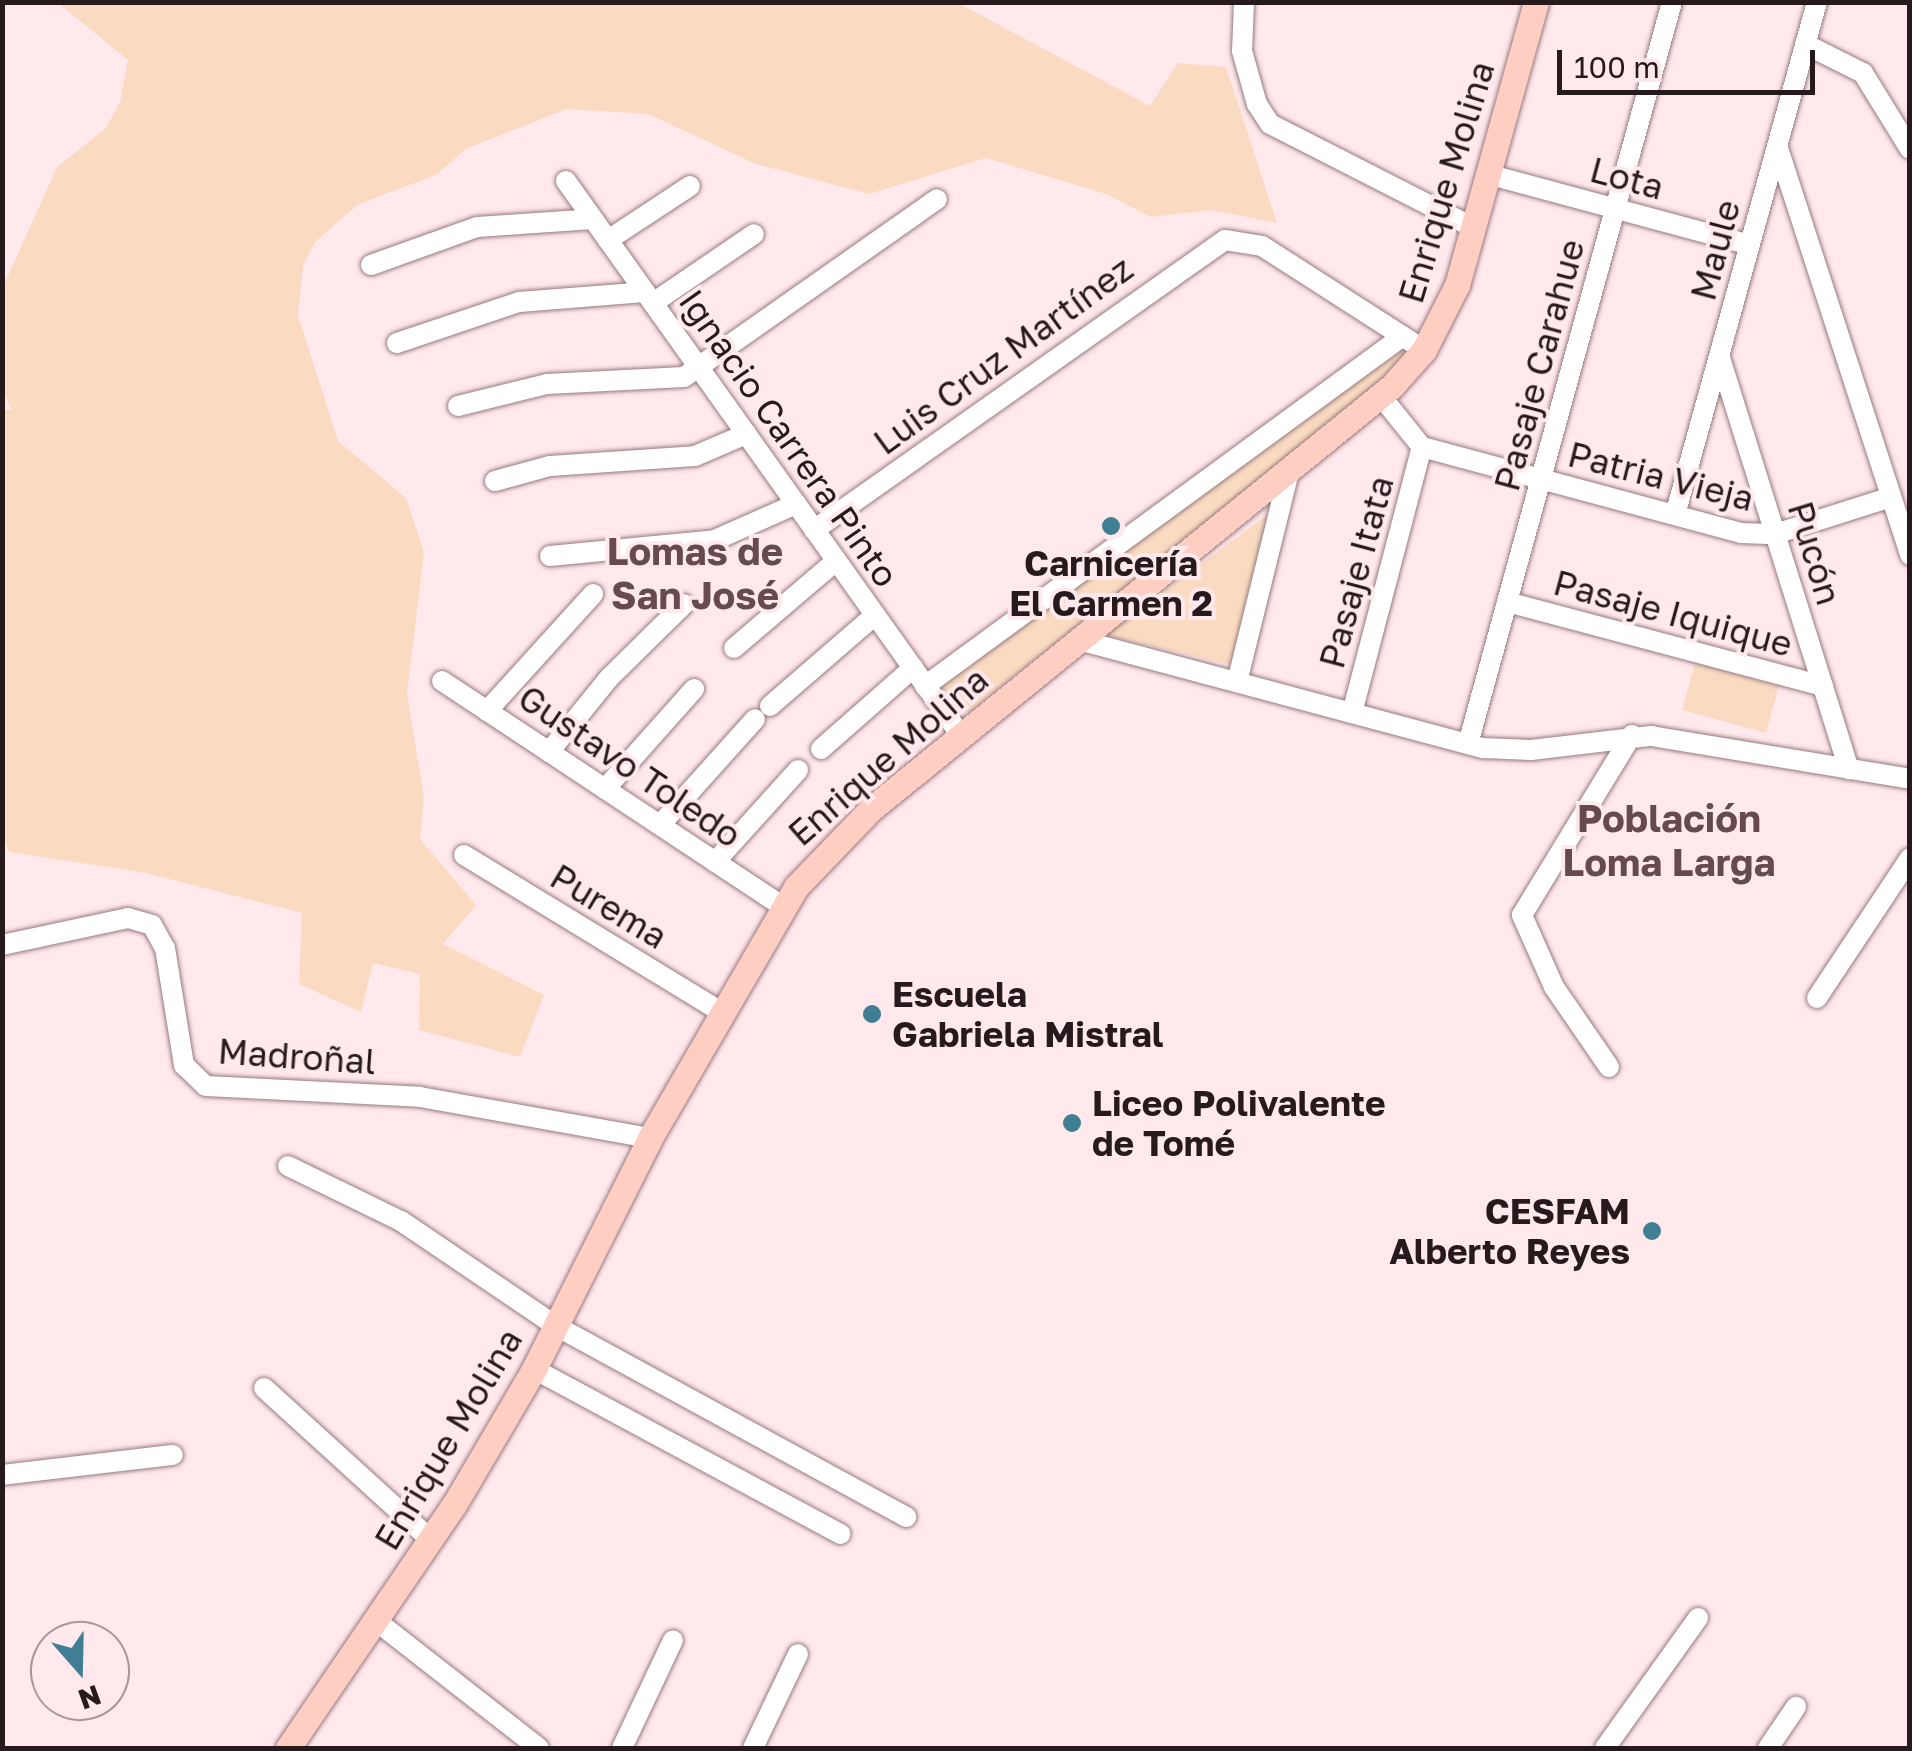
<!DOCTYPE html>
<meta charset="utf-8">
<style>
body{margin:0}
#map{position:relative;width:1912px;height:1751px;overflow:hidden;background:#ffe9ed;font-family:"Golos Text",sans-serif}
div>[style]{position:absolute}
.green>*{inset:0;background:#fadbc1}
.roads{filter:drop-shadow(0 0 2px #98797f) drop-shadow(0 0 2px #98797f)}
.minor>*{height:20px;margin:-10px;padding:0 10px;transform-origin:10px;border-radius:10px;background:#fff}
.major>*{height:25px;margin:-12.5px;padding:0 12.5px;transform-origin:12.5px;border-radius:12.5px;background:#fecec2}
.dots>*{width:28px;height:28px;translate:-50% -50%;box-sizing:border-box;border:5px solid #ffe9ed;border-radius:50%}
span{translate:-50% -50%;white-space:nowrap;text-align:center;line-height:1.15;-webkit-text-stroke:8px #ffe9ed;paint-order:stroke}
.street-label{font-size:35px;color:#261a1d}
.poi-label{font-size:35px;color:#261a1d;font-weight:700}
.left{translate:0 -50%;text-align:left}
.right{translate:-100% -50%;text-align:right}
.neighbourhood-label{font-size:38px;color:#664a50;font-weight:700}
.frame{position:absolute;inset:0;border:5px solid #261a1d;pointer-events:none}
.north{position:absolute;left:30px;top:1621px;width:100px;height:100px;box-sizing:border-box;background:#ffe9ed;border:2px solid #a8969a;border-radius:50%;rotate:160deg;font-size:28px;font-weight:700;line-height:40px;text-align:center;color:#261a1d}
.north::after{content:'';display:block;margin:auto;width:35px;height:45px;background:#407f93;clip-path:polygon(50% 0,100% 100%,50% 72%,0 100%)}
.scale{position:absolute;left:1557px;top:50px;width:258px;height:45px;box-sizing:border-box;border:5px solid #261a1d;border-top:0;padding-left:12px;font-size:30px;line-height:35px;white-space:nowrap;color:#261a1d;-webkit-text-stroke:8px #ffe9ed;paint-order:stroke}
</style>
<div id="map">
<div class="green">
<i style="clip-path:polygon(58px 3px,958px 3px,1150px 106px,1178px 63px,1226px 67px,1277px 223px,1212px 210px,1151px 217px,1106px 194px,986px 158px,869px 194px,756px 164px,648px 114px,567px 109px,466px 149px,436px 175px,359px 204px,315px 242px,303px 266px,298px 315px,338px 441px,406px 498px,424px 552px,407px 694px,424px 798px,420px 839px,476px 905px,443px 944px,544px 995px,520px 1057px,419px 1030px,420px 974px,373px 963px,361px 1012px,299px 984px,302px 913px,146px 873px,9px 852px,2px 833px,2px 410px,11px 410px,3px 389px,3px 287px,57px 167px,106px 128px,120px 102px,128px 60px)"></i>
<i style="clip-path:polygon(1397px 346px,1407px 357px,1400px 367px,969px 712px,955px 712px,940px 693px,941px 681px)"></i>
<i style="clip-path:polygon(1271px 512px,1232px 665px,1105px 635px)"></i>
<i style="clip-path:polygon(1695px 663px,1779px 686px,1766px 733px,1682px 710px)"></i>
</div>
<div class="roads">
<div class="minor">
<i style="left:1244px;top:2px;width:49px;rotate:92.3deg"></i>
<i style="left:1242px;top:51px;width:55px;rotate:74.2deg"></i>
<i style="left:1257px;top:104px;width:24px;rotate:57deg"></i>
<i style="left:1270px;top:124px;width:227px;rotate:27deg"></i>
<i style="left:1805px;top:44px;width:65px;rotate:26.6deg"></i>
<i style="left:1863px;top:73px;width:89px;rotate:58.3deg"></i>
<i style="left:1778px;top:148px;width:428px;rotate:72deg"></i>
<i style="left:1487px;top:174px;width:272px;rotate:15.1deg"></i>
<i style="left:566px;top:181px;width:679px;rotate:54.53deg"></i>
<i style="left:608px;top:240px;width:98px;rotate:-33.4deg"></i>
<i style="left:371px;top:265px;width:113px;rotate:-19.7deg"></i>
<i style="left:477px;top:227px;width:116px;rotate:-3.9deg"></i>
<i style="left:653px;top:303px;width:122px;rotate:-34.3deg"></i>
<i style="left:397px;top:343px;width:129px;rotate:-18.6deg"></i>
<i style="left:519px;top:302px;width:126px;rotate:-4.5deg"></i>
<i style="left:1720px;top:358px;width:431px;rotate:72.6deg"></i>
<i style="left:1380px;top:395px;width:67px;rotate:51.1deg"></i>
<i style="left:1422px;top:447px;width:330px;rotate:15.1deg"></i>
<i style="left:1741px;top:533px;width:34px;rotate:2deg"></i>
<i style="left:1775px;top:534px;width:122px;rotate:-17.7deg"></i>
<i style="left:458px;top:406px;width:92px;rotate:-13.9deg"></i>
<i style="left:547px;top:384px;width:137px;rotate:-2.9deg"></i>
<i style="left:684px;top:377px;width:309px;rotate:-35.1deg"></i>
<i style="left:495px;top:481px;width:57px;rotate:-15.3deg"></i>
<i style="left:550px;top:466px;width:145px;rotate:-3.9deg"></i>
<i style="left:695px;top:456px;width:56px;rotate:-23.3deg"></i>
<i style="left:1675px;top:515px;width:532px;rotate:-74.53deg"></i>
<i style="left:814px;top:530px;width:503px;rotate:-35.21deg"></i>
<i style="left:1225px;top:240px;width:37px;rotate:9deg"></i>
<i style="left:1262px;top:246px;width:193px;rotate:32.7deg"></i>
<i style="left:550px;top:556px;width:166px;rotate:-5.5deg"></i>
<i style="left:715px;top:540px;width:89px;rotate:-24deg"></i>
<i style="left:1507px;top:602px;width:327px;rotate:14.9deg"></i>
<i style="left:1079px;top:640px;width:418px;rotate:15deg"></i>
<i style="left:1483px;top:748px;width:48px;rotate:2.4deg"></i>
<i style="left:1531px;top:750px;width:121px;rotate:-6.7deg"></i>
<i style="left:1651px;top:736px;width:263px;rotate:9.4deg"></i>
<i style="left:734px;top:648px;width:134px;rotate:-40.5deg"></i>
<i style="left:442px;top:681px;width:408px;rotate:33.5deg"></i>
<i style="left:1237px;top:682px;width:220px;rotate:-76.1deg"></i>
<i style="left:925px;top:686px;width:592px;rotate:-36.21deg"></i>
<i style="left:770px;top:706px;width:139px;rotate:-40.9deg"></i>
<i style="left:487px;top:711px;width:158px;rotate:-47.8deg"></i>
<i style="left:1352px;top:713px;width:275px;rotate:-75.3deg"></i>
<i style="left:1468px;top:744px;width:770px;rotate:-74.63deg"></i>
<i style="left:821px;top:749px;width:123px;rotate:-41.4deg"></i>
<i style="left:549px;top:752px;width:95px;rotate:-51deg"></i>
<i style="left:609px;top:678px;width:105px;rotate:-44.6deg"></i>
<i style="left:605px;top:789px;width:134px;rotate:-48.3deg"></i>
<i style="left:660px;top:825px;width:142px;rotate:-48.1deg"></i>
<i style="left:464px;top:855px;width:301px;rotate:31.4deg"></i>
<i style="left:715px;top:862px;width:124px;rotate:-47.9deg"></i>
<i style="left:2px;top:945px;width:129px;rotate:-12.1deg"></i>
<i style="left:128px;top:918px;width:25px;rotate:16deg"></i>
<i style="left:152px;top:925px;width:26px;rotate:61deg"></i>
<i style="left:165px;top:948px;width:119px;rotate:80.8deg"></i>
<i style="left:184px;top:1065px;width:30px;rotate:44deg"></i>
<i style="left:206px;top:1086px;width:214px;rotate:2.9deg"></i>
<i style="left:420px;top:1097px;width:234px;rotate:10.1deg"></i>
<i style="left:1817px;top:998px;width:168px;rotate:-56.4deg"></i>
<i style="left:1609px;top:1067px;width:97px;rotate:-124.5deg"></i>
<i style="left:1554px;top:987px;width:79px;rotate:-114deg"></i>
<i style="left:1522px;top:915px;width:211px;rotate:-58.6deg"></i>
<i style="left:288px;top:1166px;width:126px;rotate:26deg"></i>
<i style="left:401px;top:1221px;width:187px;rotate:34.1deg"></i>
<i style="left:556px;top:1326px;width:399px;rotate:28.6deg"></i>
<i style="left:534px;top:1369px;width:348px;rotate:28.3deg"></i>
<i style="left:264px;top:1388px;width:224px;rotate:42.3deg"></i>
<i style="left:2px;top:1475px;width:172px;rotate:-6.7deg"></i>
<i style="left:375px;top:1620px;width:208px;rotate:38deg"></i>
<i style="left:622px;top:1748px;width:119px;rotate:-64.7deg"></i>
<i style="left:753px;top:1748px;width:104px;rotate:-64.4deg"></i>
<i style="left:1605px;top:1748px;width:160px;rotate:-54.4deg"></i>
<i style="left:1768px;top:1748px;width:50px;rotate:-55.7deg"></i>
</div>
<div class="major">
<i style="left:288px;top:1748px;width:294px;rotate:-55.7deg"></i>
<i style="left:454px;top:1505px;width:158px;rotate:-59.5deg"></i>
<i style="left:534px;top:1369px;width:258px;rotate:-63.3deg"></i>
<i style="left:650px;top:1138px;width:290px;rotate:-59.8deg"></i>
<i style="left:796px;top:887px;width:108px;rotate:-46.1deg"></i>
<i style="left:871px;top:809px;width:671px;rotate:-39.07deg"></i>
<i style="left:1392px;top:386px;width:48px;rotate:-48.4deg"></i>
<i style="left:1424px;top:350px;width:73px;rotate:-63.1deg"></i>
<i style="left:1457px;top:285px;width:294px;rotate:-74.4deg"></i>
</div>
</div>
<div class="dots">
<i style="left:1111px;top:526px;background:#407f93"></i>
<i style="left:872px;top:1014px;background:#407f93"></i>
<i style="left:1072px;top:1123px;background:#407f93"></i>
<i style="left:1652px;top:1231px;background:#407f93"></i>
</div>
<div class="street-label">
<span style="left:1627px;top:178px;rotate:15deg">Lota</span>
<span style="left:1446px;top:182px;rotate:-73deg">Enrique Molina</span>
<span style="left:1715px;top:250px;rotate:-75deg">Maule</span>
<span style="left:1003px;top:355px;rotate:-36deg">Luis Cruz Martínez</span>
<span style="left:1539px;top:365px;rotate:-75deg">Pasaje Carahue</span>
<span style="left:789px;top:438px;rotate:55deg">Ignacio Carrera Pinto</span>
<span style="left:1661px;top:476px;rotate:14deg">Patria Vieja</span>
<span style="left:1815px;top:553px;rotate:73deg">Pucón</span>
<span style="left:1356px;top:572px;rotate:-75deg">Pasaje Itata</span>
<span style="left:1673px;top:613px;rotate:15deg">Pasaje Iquique</span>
<span style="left:888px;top:756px;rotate:-41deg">Enrique Molina</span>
<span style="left:630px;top:766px;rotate:34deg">Gustavo Toledo</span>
<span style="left:609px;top:906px;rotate:31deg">Purema</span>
<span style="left:297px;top:1056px;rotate:4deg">Madroñal</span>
<span style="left:448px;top:1439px;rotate:-59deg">Enrique Molina</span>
</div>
<div class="poi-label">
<span style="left:1111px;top:583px">Carnicería<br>El Carmen 2</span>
<span class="left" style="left:892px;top:1014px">Escuela<br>Gabriela Mistral</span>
<span class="left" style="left:1092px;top:1123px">Liceo Polivalente<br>de Tomé</span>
<span class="right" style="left:1630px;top:1231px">CESFAM<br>Alberto Reyes</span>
</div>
<div class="neighbourhood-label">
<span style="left:695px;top:573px">Lomas de<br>San José</span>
<span style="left:1669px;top:840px">Población<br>Loma Larga</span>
</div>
<div class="frame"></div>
<div class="north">N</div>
<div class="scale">100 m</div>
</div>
